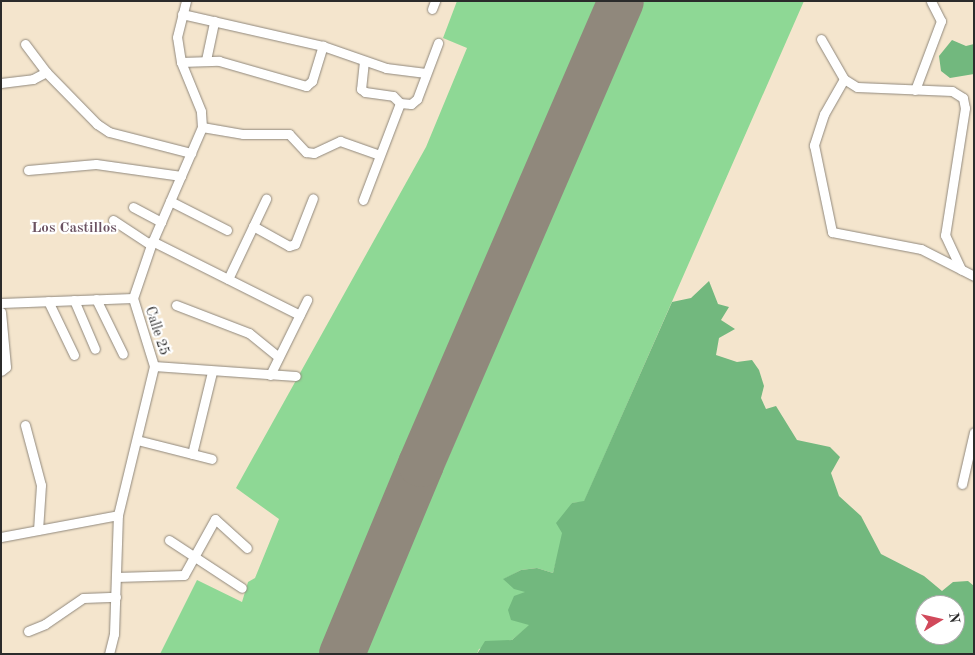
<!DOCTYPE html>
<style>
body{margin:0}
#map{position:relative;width:975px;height:655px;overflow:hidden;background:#f4e5cd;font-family:"Old Standard TT",serif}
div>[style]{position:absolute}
.green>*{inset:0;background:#8ed895}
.forest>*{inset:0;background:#72b87e}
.runway>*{height:46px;margin:-23px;padding:0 23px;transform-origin:23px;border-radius:23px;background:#90887c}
.roads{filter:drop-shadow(0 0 1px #90887c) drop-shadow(0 0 1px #90887c)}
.minor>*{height:9px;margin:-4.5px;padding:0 4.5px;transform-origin:4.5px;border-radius:4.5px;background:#fff}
span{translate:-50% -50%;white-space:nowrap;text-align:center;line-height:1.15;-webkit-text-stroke:4.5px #fff;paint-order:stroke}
.street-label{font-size:14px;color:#2b2b2b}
.neighbourhood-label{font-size:15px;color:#6b5261;font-weight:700}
.frame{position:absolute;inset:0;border:2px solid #2b2b2b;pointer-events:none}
.north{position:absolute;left:915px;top:595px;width:50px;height:50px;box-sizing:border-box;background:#fff;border:1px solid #aaa;border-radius:50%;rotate:81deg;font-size:14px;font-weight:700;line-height:20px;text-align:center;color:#2b2b2b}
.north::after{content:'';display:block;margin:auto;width:18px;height:22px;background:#d1495b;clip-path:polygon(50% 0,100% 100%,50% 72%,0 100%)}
</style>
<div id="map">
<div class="green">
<i style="clip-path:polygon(457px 1px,605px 1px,328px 654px,160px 654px,197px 580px,242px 602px,248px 582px,255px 578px,279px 519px,236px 488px,426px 147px,467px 48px,443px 38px)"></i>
<i style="clip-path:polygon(644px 1px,804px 1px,584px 502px,572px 503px,553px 573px,537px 568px,521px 570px,504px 579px,526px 592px,530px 625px,512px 640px,479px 649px,477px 654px,364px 654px)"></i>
</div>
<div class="forest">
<i style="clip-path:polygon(952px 40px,966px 46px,974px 44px,974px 74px,950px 78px,941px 71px,939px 56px)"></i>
<i style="clip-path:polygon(evenodd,709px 281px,718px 304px,729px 307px,721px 320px,735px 329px,719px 338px,716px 355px,737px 362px,752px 360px,759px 370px,764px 386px,761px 398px,766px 409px,776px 406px,797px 440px,830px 447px,840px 457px,831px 473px,839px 496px,861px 516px,881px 554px,924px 576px,942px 591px,953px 582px,968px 581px,974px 586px,974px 654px,477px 654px,485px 641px,512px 640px,529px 625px,511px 620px,508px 610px,514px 596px,525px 592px,514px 589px,503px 579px,521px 570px,537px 568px,553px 573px,562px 533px,556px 523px,572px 503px,584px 501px,672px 302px,691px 298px,709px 281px,925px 605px,955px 605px,955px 635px,925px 635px,925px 605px)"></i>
</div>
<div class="runway">
<i style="left:342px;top:654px;width:206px;rotate:-67.4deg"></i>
<i style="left:421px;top:464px;width:504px;rotate:-66.64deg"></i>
</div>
<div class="roads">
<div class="minor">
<i style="left:432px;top:9px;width:9px;rotate:-69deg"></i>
<i style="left:182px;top:14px;width:145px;rotate:12.8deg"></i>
<i style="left:323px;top:46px;width:67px;rotate:19.2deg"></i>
<i style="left:386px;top:68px;width:40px;rotate:7.1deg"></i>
<i style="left:821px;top:39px;width:46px;rotate:60.1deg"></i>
<i style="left:844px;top:79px;width:15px;rotate:32deg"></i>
<i style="left:857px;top:87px;width:95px;rotate:2.4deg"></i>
<i style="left:952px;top:91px;width:13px;rotate:32deg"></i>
<i style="left:963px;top:98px;width:10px;rotate:79deg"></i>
<i style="left:965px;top:108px;width:129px;rotate:98.9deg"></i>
<i style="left:945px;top:235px;width:38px;rotate:65deg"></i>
<i style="left:25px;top:44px;width:35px;rotate:53deg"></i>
<i style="left:46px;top:72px;width:73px;rotate:45.6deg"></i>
<i style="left:97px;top:124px;width:14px;rotate:34deg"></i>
<i style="left:109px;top:132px;width:85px;rotate:14.4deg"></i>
<i style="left:206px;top:60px;width:40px;rotate:-78deg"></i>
<i style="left:364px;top:61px;width:28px;rotate:96deg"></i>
<i style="left:361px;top:89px;width:5px;rotate:37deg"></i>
<i style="left:365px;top:92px;width:28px;rotate:8deg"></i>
<i style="left:393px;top:96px;width:10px;rotate:45deg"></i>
<i style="left:400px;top:103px;width:11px;rotate:5deg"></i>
<i style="left:411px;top:104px;width:8px;rotate:-40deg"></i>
<i style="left:417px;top:99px;width:60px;rotate:-69.4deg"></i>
<i style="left:181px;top:62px;width:38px;rotate:-2deg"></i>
<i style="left:219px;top:61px;width:91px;rotate:16deg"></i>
<i style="left:306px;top:86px;width:8px;rotate:-40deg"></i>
<i style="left:312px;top:81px;width:37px;rotate:-73deg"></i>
<i style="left:844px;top:79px;width:40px;rotate:119.7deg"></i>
<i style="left:824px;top:114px;width:33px;rotate:108deg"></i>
<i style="left:814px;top:145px;width:89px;rotate:78.3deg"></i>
<i style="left:832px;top:232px;width:91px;rotate:10.8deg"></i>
<i style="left:921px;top:249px;width:59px;rotate:27deg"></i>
<i style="left:1px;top:83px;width:32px;rotate:-7deg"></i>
<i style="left:33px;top:79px;width:15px;rotate:-28deg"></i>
<i style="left:915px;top:90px;width:74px;rotate:-69.4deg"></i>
<i style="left:941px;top:21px;width:22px;rotate:-117deg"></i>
<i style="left:202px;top:127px;width:42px;rotate:9.7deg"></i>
<i style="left:243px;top:134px;width:46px"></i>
<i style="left:289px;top:134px;width:25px;rotate:47deg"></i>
<i style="left:306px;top:152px;width:8px;rotate:7deg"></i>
<i style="left:314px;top:153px;width:29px;rotate:-25deg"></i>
<i style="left:340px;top:141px;width:42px;rotate:19.3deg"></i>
<i style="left:28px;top:170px;width:68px;rotate:-5deg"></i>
<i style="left:96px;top:164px;width:86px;rotate:8deg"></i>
<i style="left:363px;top:200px;width:104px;rotate:-69.1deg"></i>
<i style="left:170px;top:201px;width:64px;rotate:27deg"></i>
<i style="left:133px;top:207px;width:32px;rotate:28deg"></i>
<i style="left:113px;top:220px;width:45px;rotate:33.3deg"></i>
<i style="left:253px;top:226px;width:41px;rotate:29.1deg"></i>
<i style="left:289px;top:246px;width:6px;rotate:-18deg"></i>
<i style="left:295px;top:244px;width:49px;rotate:-68.6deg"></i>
<i style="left:152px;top:241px;width:165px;rotate:26.6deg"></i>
<i style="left:228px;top:279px;width:89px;rotate:-64.6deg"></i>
<i style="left:96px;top:299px;width:61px;rotate:63.9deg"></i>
<i style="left:74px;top:300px;width:53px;rotate:66.8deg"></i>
<i style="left:48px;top:301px;width:60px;rotate:64.3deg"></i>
<i style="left:1px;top:303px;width:132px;rotate:-2.2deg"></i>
<i style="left:176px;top:305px;width:78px;rotate:21deg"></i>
<i style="left:249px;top:333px;width:38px;rotate:39deg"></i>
<i style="left:1px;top:312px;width:55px;rotate:84.8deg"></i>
<i style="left:6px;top:367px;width:6px;rotate:141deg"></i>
<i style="left:154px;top:366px;width:142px;rotate:4deg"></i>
<i style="left:270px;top:375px;width:84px;rotate:-63.7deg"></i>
<i style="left:25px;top:425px;width:62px;rotate:75.1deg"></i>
<i style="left:41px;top:485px;width:45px;rotate:93.8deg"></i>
<i style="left:137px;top:440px;width:77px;rotate:14.2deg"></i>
<i style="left:192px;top:454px;width:84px;rotate:-76.3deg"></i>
<i style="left:962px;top:484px;width:53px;rotate:-77deg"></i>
<i style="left:1px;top:537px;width:119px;rotate:-10.6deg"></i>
<i style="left:169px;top:540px;width:87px;rotate:33.3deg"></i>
<i style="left:116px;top:577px;width:68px;rotate:-1.7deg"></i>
<i style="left:184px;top:575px;width:64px;rotate:-61deg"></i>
<i style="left:215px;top:519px;width:43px;rotate:42.2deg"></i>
<i style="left:28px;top:631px;width:18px;rotate:-22deg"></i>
<i style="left:45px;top:624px;width:46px;rotate:-34.4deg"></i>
<i style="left:83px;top:598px;width:33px;rotate:-2deg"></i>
<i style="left:109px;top:654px;width:21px;rotate:-76deg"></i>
<i style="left:114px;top:634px;width:119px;rotate:-88.1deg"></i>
<i style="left:118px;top:515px;width:153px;rotate:-76.4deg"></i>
<i style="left:154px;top:366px;width:71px;rotate:-107.2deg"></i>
<i style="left:133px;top:298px;width:56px;rotate:-71.2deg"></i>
<i style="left:151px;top:245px;width:129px;rotate:-66.6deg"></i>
<i style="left:202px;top:127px;width:16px;rotate:-94deg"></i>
<i style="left:201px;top:111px;width:53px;rotate:-112.2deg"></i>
<i style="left:181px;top:62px;width:25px;rotate:-99deg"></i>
<i style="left:177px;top:37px;width:37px;rotate:-76deg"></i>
</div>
</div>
<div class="street-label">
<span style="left:157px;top:331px;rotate:72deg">Calle 25</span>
</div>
<div class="neighbourhood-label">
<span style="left:74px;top:229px">Los Castillos</span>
</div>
<div class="frame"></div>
<div class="north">N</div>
</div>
